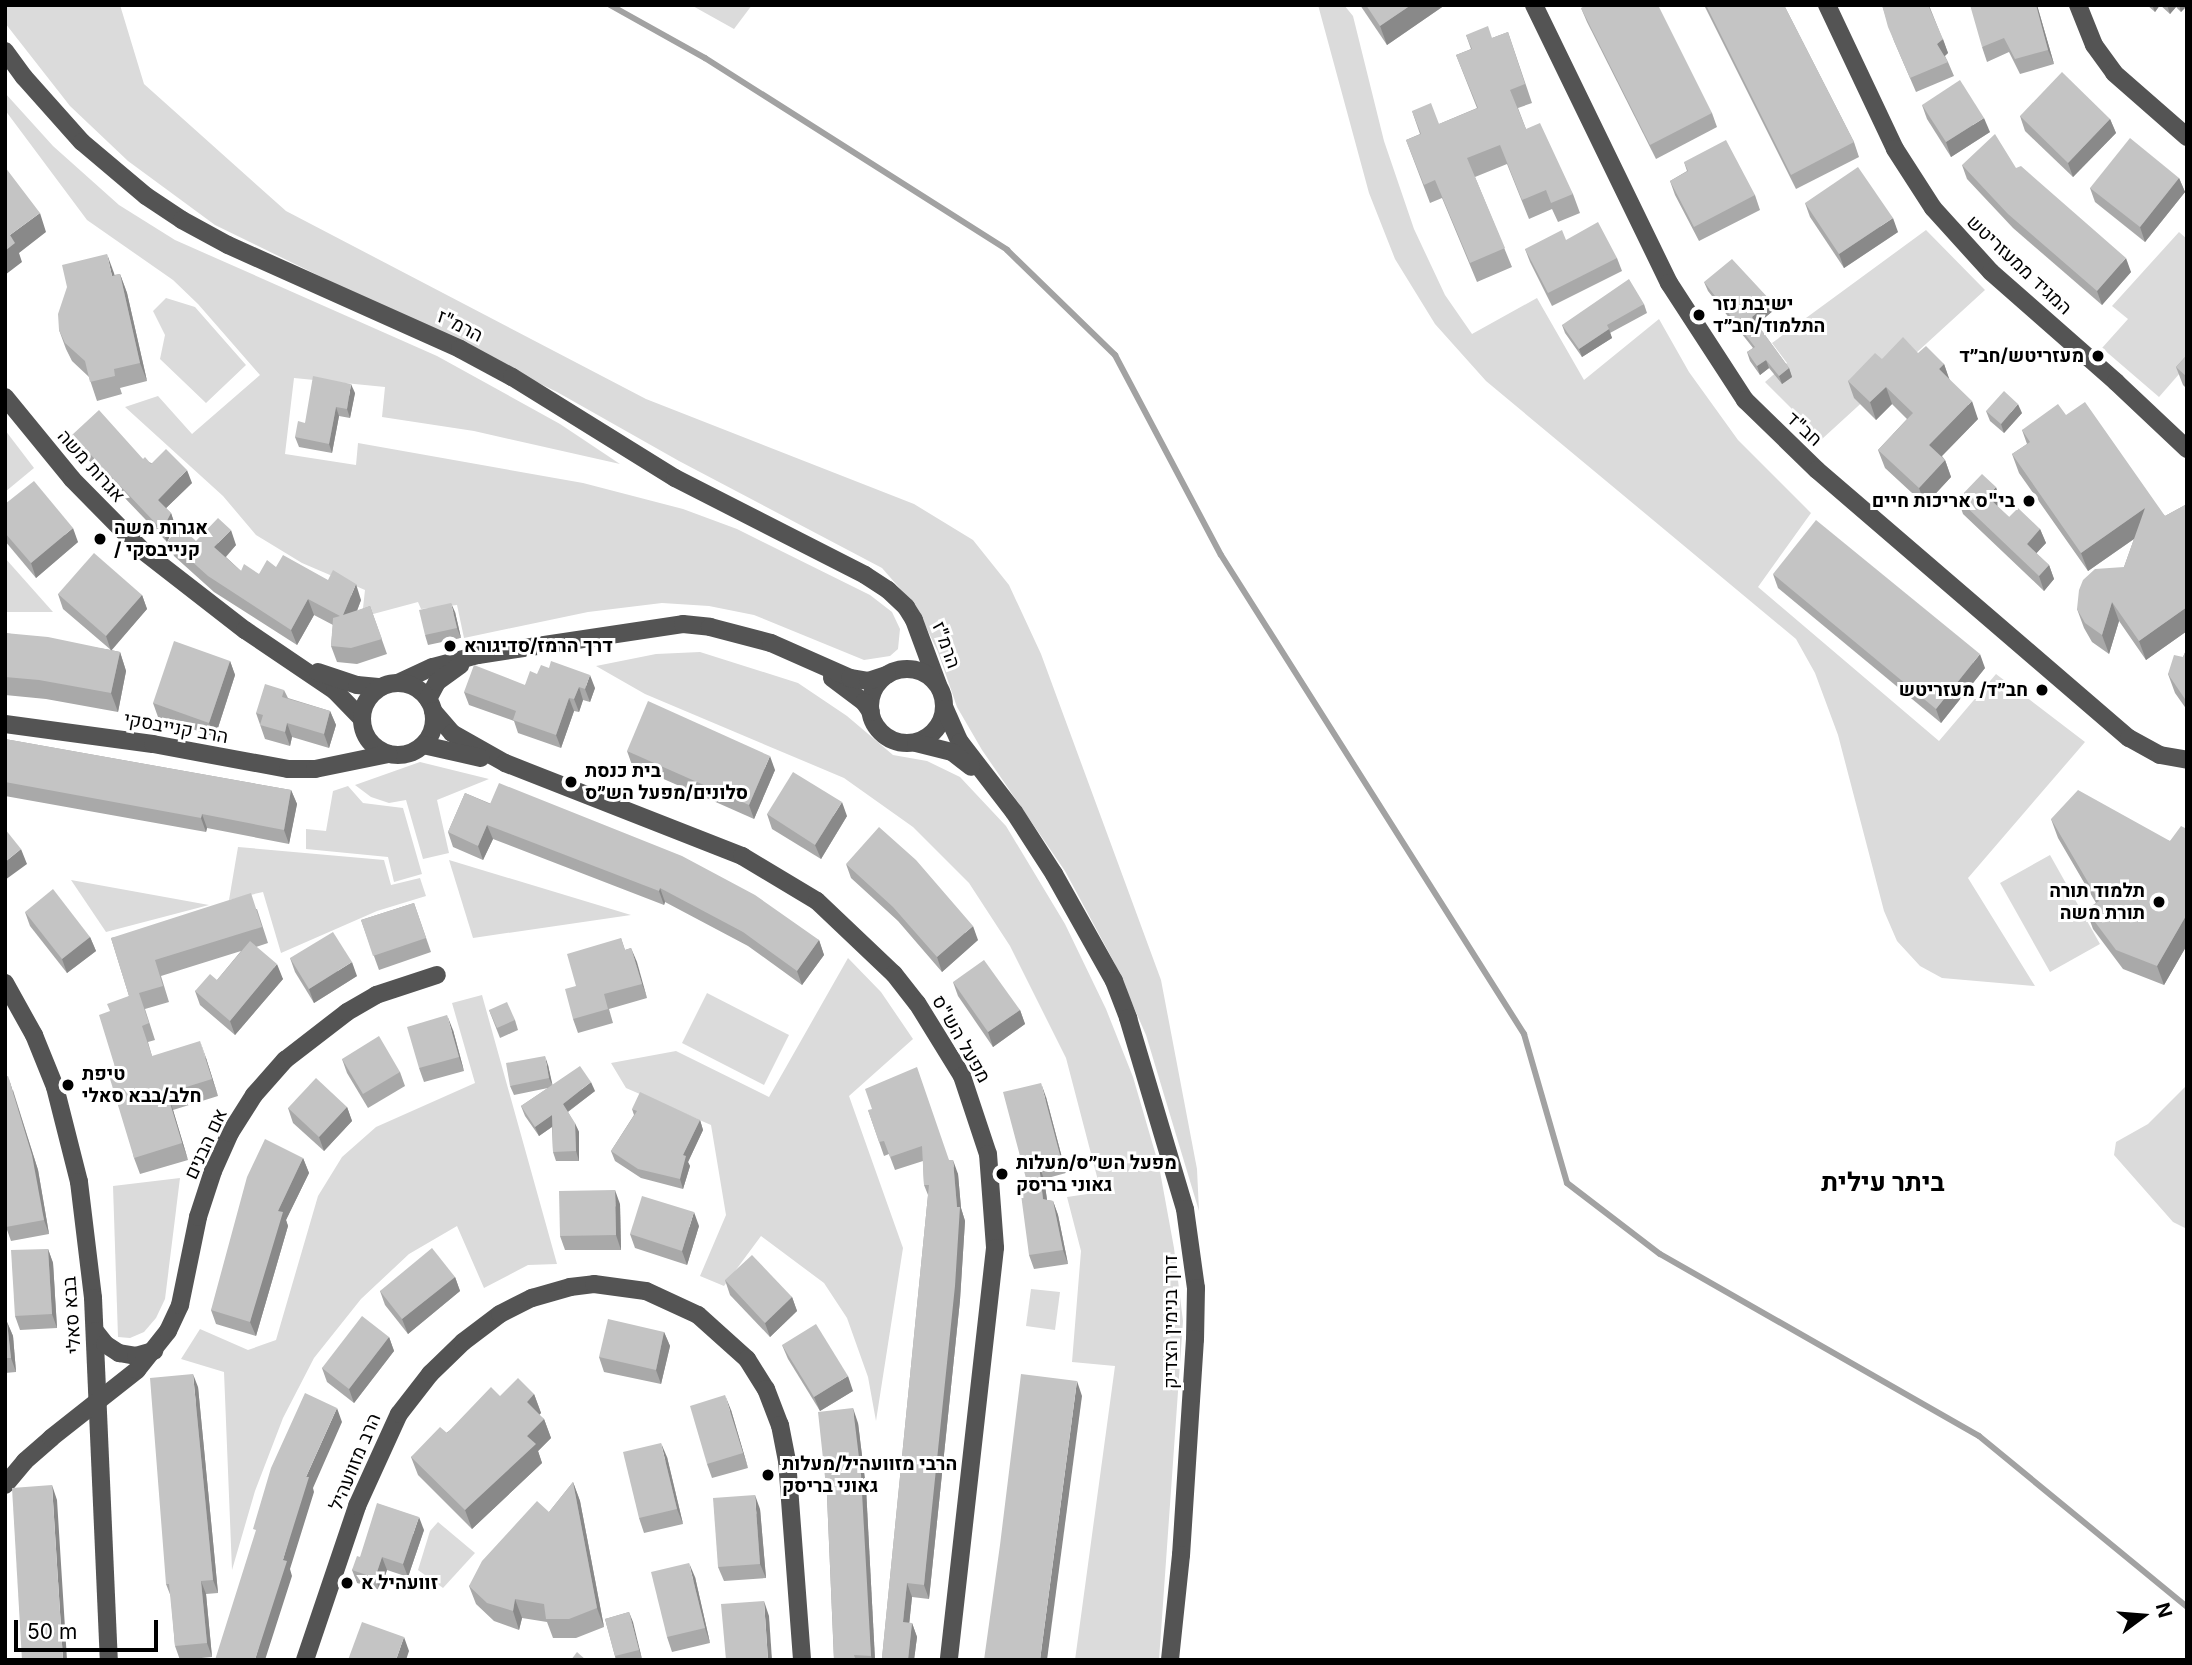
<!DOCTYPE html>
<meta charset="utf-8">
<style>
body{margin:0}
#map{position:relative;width:2192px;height:1665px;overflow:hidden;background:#fff;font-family:Inter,Heebo,sans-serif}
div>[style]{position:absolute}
.green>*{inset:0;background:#dbdbdb}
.stream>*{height:6px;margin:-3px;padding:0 3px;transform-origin:3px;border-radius:3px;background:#a2a2a2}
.minor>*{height:18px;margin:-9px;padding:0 9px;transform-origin:9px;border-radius:9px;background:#545454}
.minor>.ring{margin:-9px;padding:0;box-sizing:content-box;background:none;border:18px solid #545454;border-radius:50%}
.wall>*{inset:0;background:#a9a9a9}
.shaded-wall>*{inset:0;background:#898989}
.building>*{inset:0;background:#c4c4c4}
.dots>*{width:19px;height:19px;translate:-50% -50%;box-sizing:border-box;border:4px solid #fff;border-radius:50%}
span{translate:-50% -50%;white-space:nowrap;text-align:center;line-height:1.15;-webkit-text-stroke:6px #fff;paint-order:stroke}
.street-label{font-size:19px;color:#000}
.poi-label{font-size:19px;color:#000;font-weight:700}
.left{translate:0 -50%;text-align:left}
.right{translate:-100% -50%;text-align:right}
.district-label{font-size:26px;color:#000;font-weight:700}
.frame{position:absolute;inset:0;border:7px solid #000;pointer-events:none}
.north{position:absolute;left:2108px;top:1581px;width:70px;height:70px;-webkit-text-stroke:5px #fff;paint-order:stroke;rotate:74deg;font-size:19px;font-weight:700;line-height:28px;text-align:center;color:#000}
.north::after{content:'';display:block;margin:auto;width:24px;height:32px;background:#000;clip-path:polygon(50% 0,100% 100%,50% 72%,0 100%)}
.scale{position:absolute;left:14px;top:1620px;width:144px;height:32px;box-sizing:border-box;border:4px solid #000;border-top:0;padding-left:9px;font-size:21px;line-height:24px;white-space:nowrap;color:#000;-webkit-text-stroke:5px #fff;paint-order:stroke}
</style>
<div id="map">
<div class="green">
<i style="clip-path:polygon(5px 5px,120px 5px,144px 84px,286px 211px,646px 399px,914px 504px,973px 540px,1009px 585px,1041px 654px,1161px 980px,1197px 1169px,1199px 1211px,1146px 1035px,1114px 962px,1065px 871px,982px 750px,957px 707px,938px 652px,917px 608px,882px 568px,679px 461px,557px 392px,215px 225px,128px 161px,70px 106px,5px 23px)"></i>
<i style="clip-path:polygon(691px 5px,752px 5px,734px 29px)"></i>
<i style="clip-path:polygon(1318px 5px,1344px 5px,1353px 16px,1384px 141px,1414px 229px,1445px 295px,1472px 334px,1537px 298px,1584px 380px,1659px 319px,1689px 372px,1738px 440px,1811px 513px,1758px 587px,1939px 741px,1996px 674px,2085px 742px,1968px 878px,2035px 986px,1942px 978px,1920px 966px,1897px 941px,1884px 911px,1838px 735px,1815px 673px,1796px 639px,1486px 381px,1435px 324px,1395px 259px,1369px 193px)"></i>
<i style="clip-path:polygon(5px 93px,53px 146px,119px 205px,175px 240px,437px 356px,560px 424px,620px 464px,474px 431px,382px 417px,385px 387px,294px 378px,285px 454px,356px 465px,358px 443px,583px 483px,683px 509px,737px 529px,870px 595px,892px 612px,900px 629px,898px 649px,890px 656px,864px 660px,754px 615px,709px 606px,662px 603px,588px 612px,464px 638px,457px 605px,421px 609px,418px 602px,362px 617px,365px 590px,302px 563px,256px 535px,223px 496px,125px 407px,158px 396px,192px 434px,260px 375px,198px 304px,173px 280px,87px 220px,5px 110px)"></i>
<i style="clip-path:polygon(1926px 230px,1985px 290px,1822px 439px,1765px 382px,1787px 363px,1772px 343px)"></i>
<i style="clip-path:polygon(2179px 232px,2187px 239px,2187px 365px,2159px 397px,2102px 348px,2128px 319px,2112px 306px)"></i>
<i style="clip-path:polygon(166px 298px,195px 307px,246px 365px,206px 403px,160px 359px,165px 335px,153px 311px)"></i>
<i style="clip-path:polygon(5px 430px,34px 468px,5px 492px)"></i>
<i style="clip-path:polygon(5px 558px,53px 612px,5px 612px)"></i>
<i style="clip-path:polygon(700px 652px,798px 683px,847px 716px,893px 755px,927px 761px,960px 777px,1006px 826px,1065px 924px,1106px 1009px,1133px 1077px,1159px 1166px,1174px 1248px,1183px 1321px,1159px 1660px,1075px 1660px,1115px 1366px,1072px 1362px,1081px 1251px,1067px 1197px,1101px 1192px,1066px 1058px,1010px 946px,969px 883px,913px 827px,844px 778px,645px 694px,596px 666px,656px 654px)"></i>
<i style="clip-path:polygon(420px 762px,489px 779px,437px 800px,449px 853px,423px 859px,406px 800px,389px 803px,371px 797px,355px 785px)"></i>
<i style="clip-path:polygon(348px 786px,363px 803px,403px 808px,422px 874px,394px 882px,388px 857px,306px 849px,306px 829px,326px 831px,333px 791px)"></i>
<i style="clip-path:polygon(238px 847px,384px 860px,391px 885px,420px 878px,426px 896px,377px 911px,281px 953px,263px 892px,229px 900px)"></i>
<i style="clip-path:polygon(2050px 855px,2100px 944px,2050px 972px,2000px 883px)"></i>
<i style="clip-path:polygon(449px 860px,631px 915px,473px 938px)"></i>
<i style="clip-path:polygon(71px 880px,209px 905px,106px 932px)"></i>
<i style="clip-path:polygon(848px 958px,881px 992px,913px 1039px,849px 1096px,903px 1248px,876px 1421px,868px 1377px,847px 1318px,824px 1283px,761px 1236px,724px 1286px,700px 1276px,726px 1215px,711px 1125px,626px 1088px,611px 1063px,676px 1051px,769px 1097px)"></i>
<i style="clip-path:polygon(707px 993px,789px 1035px,764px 1085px,682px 1043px)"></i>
<i style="clip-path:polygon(482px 995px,557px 1264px,528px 1265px,484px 1288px,457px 1226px,409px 1254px,361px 1299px,314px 1358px,283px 1418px,255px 1491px,232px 1570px,224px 1372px,181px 1359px,200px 1329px,248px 1350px,276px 1340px,318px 1196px,342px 1157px,376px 1127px,475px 1083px,452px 1003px)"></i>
<i style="clip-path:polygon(2187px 1085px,2187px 1229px,2173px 1222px,2114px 1155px,2116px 1142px,2148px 1124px)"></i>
<i style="clip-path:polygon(180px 1178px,165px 1299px,156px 1318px,144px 1332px,130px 1338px,118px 1337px,113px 1186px)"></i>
<i style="clip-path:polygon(1031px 1289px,1060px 1292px,1055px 1330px,1026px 1326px)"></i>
<i style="clip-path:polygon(438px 1522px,475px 1553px,443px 1588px,418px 1570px,430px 1531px)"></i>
</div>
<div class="stream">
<i style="left:610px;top:5px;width:109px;rotate:29.2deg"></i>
<i style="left:705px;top:58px;width:358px;rotate:32.4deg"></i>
<i style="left:1007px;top:250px;width:151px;rotate:44.2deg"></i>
<i style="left:1115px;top:355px;width:226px;rotate:62.1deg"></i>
<i style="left:1221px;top:555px;width:567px;rotate:57.68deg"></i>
<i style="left:1524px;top:1034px;width:155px;rotate:73.9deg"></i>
<i style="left:1567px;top:1183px;width:117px;rotate:37.4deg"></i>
<i style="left:1660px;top:1254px;width:367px;rotate:29.7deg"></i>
<i style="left:1979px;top:1436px;width:269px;rotate:39.4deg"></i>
</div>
<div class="minor">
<i style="left:1534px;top:5px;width:309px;rotate:64.1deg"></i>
<i style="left:1669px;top:283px;width:140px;rotate:57deg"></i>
<i style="left:1745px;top:400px;width:100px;rotate:44.2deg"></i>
<i style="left:1817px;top:470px;width:411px;rotate:40.7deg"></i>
<i style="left:2129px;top:738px;width:35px;rotate:29deg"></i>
<i style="left:2160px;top:755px;width:27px;rotate:10deg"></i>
<i style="left:1827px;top:5px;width:159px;rotate:64.7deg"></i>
<i style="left:1895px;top:149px;width:70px;rotate:57.2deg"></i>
<i style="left:1933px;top:208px;width:86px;rotate:47.8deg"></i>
<i style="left:1991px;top:272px;width:167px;rotate:41.3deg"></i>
<i style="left:2116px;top:382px;width:98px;rotate:43.3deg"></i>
<i style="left:2078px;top:5px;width:43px;rotate:68.2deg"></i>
<i style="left:2094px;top:45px;width:34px;rotate:54deg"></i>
<i style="left:2114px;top:73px;width:97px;rotate:41.2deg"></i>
<i style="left:5px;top:51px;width:32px;rotate:54deg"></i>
<i style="left:24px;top:77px;width:87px;rotate:48.3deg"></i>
<i style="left:82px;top:142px;width:84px;rotate:40.2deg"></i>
<i style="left:146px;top:196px;width:43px;rotate:33.7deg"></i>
<i style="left:182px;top:220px;width:52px;rotate:28.5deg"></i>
<i style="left:228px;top:245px;width:254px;rotate:24.1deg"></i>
<i style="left:460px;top:349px;width:59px;rotate:28.3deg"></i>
<i style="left:512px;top:377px;width:192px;rotate:31.8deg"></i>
<i style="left:675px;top:478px;width:213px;rotate:27deg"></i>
<i style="left:865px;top:575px;width:27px;rotate:33deg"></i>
<i style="left:888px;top:590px;width:25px;rotate:43deg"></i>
<i style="left:906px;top:607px;width:15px;rotate:58deg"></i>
<i style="left:914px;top:620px;width:69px;rotate:69.7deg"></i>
<i style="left:5px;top:397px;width:106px;rotate:50.7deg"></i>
<i style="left:72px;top:479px;width:101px;rotate:45.4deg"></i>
<i style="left:143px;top:551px;width:129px;rotate:37.8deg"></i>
<i style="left:245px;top:630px;width:109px;rotate:34.1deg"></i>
<i style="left:335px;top:691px;width:39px;rotate:46deg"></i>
<i class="ring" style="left:870px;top:669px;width:56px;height:56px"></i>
<i style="left:318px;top:672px;width:41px;rotate:18.4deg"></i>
<i style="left:357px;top:685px;width:24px;rotate:5deg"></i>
<i style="left:832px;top:678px;width:40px;rotate:37deg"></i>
<i style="left:864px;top:702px;width:12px;rotate:55deg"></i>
<i style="left:398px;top:683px;width:38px;rotate:-25deg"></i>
<i style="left:433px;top:667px;width:47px;rotate:-14.9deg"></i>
<i style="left:478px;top:655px;width:207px;rotate:-8.6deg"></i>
<i style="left:683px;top:624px;width:27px;rotate:6deg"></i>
<i style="left:710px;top:627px;width:63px;rotate:14.7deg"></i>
<i style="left:771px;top:643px;width:86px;rotate:23.9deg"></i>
<i style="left:850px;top:678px;width:18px;rotate:9deg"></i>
<i style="left:868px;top:681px;width:20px;rotate:-18deg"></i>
<i class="ring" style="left:362px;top:683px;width:54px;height:54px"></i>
<i style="left:428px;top:699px;width:19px;rotate:-62deg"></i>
<i style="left:437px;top:682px;width:29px;rotate:-36deg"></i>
<i style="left:945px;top:709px;width:36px;rotate:66deg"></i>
<i style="left:960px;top:742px;width:88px;rotate:52.4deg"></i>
<i style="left:1014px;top:812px;width:74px;rotate:57.2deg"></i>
<i style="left:1054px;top:874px;width:123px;rotate:60.7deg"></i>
<i style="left:1114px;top:981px;width:40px;rotate:69deg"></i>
<i style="left:1128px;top:1018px;width:199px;rotate:73.4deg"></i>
<i style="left:1185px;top:1209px;width:80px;rotate:82.1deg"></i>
<i style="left:1196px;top:1288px;width:51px;rotate:91.1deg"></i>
<i style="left:1195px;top:1339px;width:216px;rotate:93.7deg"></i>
<i style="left:1181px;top:1555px;width:106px;rotate:96deg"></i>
<i style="left:433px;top:711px;width:29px;rotate:49deg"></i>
<i style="left:452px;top:733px;width:61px;rotate:29.5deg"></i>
<i style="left:505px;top:763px;width:255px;rotate:21.4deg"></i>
<i style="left:742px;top:856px;width:87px;rotate:31deg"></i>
<i style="left:817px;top:901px;width:106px;rotate:43.5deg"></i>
<i style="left:894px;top:974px;width:37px;rotate:52deg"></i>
<i style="left:917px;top:1003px;width:86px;rotate:58.3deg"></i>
<i style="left:962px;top:1076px;width:82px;rotate:71.6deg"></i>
<i style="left:988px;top:1154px;width:94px;rotate:85.7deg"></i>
<i style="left:995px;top:1248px;width:415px;rotate:96.4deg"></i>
<i style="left:5px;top:724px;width:149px;rotate:7.7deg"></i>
<i style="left:153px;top:744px;width:137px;rotate:10.5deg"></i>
<i style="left:288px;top:769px;width:27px"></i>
<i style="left:315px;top:769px;width:75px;rotate:-11.6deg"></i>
<i style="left:916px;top:743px;width:37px;rotate:14deg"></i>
<i style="left:952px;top:752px;width:24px;rotate:38deg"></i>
<i style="left:423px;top:745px;width:59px;rotate:12.6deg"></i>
<i style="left:5px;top:983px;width:60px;rotate:60.9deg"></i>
<i style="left:34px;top:1035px;width:56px;rotate:68deg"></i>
<i style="left:55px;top:1087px;width:98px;rotate:75.8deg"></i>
<i style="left:79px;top:1182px;width:117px;rotate:83.1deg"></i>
<i style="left:93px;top:1298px;width:362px;rotate:87.5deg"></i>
<i style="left:95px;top:1331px;width:16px;rotate:52deg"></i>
<i style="left:105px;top:1344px;width:17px;rotate:33deg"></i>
<i style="left:119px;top:1353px;width:17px;rotate:10deg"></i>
<i style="left:136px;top:1356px;width:19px;rotate:-16deg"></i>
<i style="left:5px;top:1485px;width:31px;rotate:-50deg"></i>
<i style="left:25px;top:1461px;width:35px;rotate:-41deg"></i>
<i style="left:51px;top:1438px;width:110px;rotate:-38.3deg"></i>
<i style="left:137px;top:1370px;width:50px;rotate:-51.5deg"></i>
<i style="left:168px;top:1331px;width:29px;rotate:-65deg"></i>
<i style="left:180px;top:1305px;width:90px;rotate:-78.4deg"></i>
<i style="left:198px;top:1217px;width:48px;rotate:-71.9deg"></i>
<i style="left:213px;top:1171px;width:42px;rotate:-65.9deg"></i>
<i style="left:230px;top:1133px;width:45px;rotate:-57.7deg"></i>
<i style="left:254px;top:1095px;width:47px;rotate:-48.5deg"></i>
<i style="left:285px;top:1060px;width:78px;rotate:-37.7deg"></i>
<i style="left:347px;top:1012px;width:34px;rotate:-30deg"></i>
<i style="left:376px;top:995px;width:64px;rotate:-18.2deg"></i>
<i style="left:305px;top:1660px;width:163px;rotate:-71.3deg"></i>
<i style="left:357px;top:1506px;width:101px;rotate:-65.5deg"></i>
<i style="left:399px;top:1414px;width:51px;rotate:-52.2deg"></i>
<i style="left:430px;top:1374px;width:46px;rotate:-44.1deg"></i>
<i style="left:463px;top:1342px;width:46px;rotate:-37.1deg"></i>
<i style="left:500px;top:1314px;width:36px;rotate:-27deg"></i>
<i style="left:532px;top:1298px;width:40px;rotate:-16deg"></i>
<i style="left:570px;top:1287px;width:24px;rotate:-7deg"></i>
<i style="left:594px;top:1284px;width:52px;rotate:7.7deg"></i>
<i style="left:646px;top:1291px;width:57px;rotate:24.8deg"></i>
<i style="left:698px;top:1315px;width:66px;rotate:41.9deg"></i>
<i style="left:747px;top:1359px;width:36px;rotate:58deg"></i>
<i style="left:766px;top:1389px;width:39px;rotate:69deg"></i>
<i style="left:780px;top:1425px;width:36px;rotate:79deg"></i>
<i style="left:787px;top:1460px;width:201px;rotate:85.7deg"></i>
</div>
<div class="wall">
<i style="clip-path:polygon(1360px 5px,1445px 5px,1387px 45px)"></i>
<i style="clip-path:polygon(1704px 5px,1784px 5px,1854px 142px,1859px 157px,1796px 189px)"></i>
<i style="clip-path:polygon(1882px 5px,1929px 5px,1948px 53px,1945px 56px,1948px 62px,1954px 76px,1916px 92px,1894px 41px)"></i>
<i style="clip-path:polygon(2037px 5px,2054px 64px,2020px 74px,2009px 52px,1987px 62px,1982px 47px)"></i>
<i style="clip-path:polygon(2147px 5px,2160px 5px,2155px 12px)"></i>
<i style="clip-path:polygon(2160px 5px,2187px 5px,2181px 12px,2176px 7px,2170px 14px)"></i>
<i style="clip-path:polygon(1581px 8px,1712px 113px,1717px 127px,1656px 159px,1587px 22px)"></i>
<i style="clip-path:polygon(1508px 32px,1532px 103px,1518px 108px,1526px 129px,1573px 194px,1580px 213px,1558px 222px,1552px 209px,1529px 219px,1507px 164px,1475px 177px,1512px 267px,1477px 282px,1442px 198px,1430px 203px,1406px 140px,1420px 134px,1412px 111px,1439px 124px,1477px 108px,1456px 55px,1471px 49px,1466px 35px,1492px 38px)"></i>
<i style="clip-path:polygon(1922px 105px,1990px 132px,1951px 157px,1927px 119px)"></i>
<i style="clip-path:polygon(2020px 116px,2110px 119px,2116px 133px,2073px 177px,2025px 131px)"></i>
<i style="clip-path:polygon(1684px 162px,1755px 195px,1760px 210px,1699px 241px,1675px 195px,1670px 181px,1687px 171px)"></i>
<i style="clip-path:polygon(1962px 165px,2016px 168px,2131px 272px,2102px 305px,2013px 228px,1967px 179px)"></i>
<i style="clip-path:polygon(2179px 178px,2185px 192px,2145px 242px,2095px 202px,2090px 188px)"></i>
<i style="clip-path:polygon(1805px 203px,1898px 232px,1844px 268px,1810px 217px)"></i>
<i style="clip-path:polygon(1525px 249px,1617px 258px,1622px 271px,1552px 306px,1530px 262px)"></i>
<i style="clip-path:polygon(120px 274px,127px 293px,147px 381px,120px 388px,122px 394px,97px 401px,89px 377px,72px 361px,66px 349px,59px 330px,114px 275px)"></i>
<i style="clip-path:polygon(1704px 282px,1771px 301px,1774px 310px,1757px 324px,1789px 368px,1792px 377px,1782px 384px,1769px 368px,1760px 375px,1750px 361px,1747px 352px,1753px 348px,1708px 291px)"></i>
<i style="clip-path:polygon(1644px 304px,1647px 313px,1610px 333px,1612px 338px,1582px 357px,1565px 333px,1562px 325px)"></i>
<i style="clip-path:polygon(1918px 353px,1944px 364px,1949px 379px,1978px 419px,1942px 456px,1945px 460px,1951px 477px,1925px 505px,1885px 468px,1878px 450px,1907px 419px,1892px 404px,1876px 420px,1854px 398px,1848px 381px,1882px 359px)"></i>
<i style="clip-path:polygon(2187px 355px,2187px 389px,2183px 385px,2176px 367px)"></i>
<i style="clip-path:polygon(355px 393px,350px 418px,339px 416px,332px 453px,299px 447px,295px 437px,305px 423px)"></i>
<i style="clip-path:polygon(1986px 411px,2022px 413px,2004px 433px,1990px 421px)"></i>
<i style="clip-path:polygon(2066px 415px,2165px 516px,2187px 504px,2187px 631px,2146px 660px,2119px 621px,2109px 654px,2092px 642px,2084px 628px,2077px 609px,2124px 567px,2134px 539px,2088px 571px,2019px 473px,2012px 454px,2027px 444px,2022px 430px)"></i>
<i style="clip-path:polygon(72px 435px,143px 459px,192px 483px,166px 508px,171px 513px,175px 525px,167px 542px,76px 447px)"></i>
<i style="clip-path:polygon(1958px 499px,2001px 501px,1997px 506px,2009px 517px,2040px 529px,2046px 543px,2036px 553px,2049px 565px,2054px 579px,2044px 591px,1963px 514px)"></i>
<i style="clip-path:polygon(5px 504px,78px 542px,36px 578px,5px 541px)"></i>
<i style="clip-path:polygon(168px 540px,196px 541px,236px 545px,226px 557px,241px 571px,259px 574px,276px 567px,361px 600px,357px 611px,370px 606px,387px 654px,357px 664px,337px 662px,331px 646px,333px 625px,314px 615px,297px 645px,214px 592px,174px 556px)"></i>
<i style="clip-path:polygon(1773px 574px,1985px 668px,1941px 723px,1778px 588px)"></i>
<i style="clip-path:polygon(58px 594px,142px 595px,147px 609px,111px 650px,120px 652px,126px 671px,118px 712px,46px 699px,5px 695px,5px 633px,111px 650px,63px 609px)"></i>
<i style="clip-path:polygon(455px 612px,461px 638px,428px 645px,425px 635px)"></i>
<i style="clip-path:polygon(2187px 648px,2187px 710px,2175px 693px,2168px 674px,2183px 657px)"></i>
<i style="clip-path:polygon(230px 661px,235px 675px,215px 737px,158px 717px,153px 703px)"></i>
<i style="clip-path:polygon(537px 674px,595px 688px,590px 702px,583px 700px,579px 712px,574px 711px,561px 748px,518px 733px,514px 721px,469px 705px,464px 692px,525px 685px)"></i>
<i style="clip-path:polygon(284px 690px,288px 698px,330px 711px,336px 725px,329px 748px,292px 737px,290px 746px,265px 739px,256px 713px)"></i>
<i style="clip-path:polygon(5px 739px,291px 790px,297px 804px,289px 844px,207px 828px,206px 832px,5px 796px)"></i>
<i style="clip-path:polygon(627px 751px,775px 770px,754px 819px,632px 765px)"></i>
<i style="clip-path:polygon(465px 793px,819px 940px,824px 955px,802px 985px,748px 946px,665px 902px,664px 905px,493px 839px,483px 860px,453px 847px,448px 832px)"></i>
<i style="clip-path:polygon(767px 814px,847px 816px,821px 859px,772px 829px)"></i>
<i style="clip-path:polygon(2051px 819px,2170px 841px,2187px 829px,2187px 945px,2164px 985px,2123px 969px,2093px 929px,2086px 910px,2096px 903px,2058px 838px)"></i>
<i style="clip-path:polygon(846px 864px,978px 940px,942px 972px,898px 921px,851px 878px)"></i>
<i style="clip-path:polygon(414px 903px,431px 952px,379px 970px,361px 920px)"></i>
<i style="clip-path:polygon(257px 909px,268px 943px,256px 947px,283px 979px,235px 1035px,200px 1005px,195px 991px,217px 980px,241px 951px,161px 976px,169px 1002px,145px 1009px,155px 1040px,148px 1042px,152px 1056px,206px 1058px,218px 1096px,173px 1110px,188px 1160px,140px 1174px,134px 1158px,115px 1067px,110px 1011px,129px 996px,111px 938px)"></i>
<i style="clip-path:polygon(25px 912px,90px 937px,96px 951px,67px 973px,30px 926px)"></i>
<i style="clip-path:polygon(621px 938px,625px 950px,631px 948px,647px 998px,609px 1009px,613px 1023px,578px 1033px,573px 1019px,576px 986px)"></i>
<i style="clip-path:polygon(290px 958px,357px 976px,314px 1003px,295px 972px)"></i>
<i style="clip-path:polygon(953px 982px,1020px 1010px,1025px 1024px,993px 1047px,958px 996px)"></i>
<i style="clip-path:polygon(489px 1010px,515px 1020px,518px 1030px,500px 1038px)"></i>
<i style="clip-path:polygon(453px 1030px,464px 1071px,424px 1082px,419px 1068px)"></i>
<i style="clip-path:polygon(342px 1059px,400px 1072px,405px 1086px,368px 1108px,347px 1073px)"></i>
<i style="clip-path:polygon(548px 1065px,552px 1085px,595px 1091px,568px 1112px,579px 1132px,579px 1161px,556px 1161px,553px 1152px,552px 1127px,539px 1136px,525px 1116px,521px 1106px,548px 1088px,514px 1095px,510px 1086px)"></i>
<i style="clip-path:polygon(13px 1090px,38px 1170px,49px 1234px,11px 1241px,6px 1227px)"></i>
<i style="clip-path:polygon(1046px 1097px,1066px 1173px,1044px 1179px,1047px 1200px,1053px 1201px,1058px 1215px,1068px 1264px,1034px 1269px,1029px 1255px,1028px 1186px)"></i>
<i style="clip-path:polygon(347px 1107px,352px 1121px,324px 1151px,293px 1123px,288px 1108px)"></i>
<i style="clip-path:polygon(632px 1109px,700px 1120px,703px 1130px,688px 1162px,690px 1166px,683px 1189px,641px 1178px,615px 1161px,611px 1151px,634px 1115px)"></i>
<i style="clip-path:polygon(868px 1110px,949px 1160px,958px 1174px,961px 1208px,965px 1221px,960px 1300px,929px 1599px,912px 1597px,909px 1623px,912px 1623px,917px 1637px,914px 1660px,883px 1660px,882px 1658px,928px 1195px,924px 1185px,923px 1161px,895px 1170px,889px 1154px,884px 1156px)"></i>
<i style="clip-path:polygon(303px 1158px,309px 1173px,286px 1220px,288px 1226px,256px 1336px,216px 1324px,211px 1310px)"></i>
<i style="clip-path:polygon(620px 1204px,621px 1250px,565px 1250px,560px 1236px)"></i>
<i style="clip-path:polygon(699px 1226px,687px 1265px,635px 1248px,630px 1234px)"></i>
<i style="clip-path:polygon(48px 1249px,53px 1263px,57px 1328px,20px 1330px,15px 1316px)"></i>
<i style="clip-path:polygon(455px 1277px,460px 1291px,408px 1334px,385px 1305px,380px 1291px)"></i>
<i style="clip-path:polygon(725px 1280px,792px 1297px,797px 1311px,770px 1337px,730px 1295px)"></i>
<i style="clip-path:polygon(5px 1322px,7px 1322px,13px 1336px,16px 1372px,5px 1373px)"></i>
<i style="clip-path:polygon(664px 1332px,670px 1346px,661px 1384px,604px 1372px,599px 1357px)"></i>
<i style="clip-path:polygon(389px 1337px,394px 1351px,354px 1403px,327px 1382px,322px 1368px)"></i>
<i style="clip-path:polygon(782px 1345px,853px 1391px,820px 1411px,788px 1359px)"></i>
<i style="clip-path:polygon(198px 1387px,218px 1593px,206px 1594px,212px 1657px,180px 1660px,175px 1646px,171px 1597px,166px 1584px)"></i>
<i style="clip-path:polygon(534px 1394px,541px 1413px,539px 1415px,544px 1419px,551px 1438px,538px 1451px,542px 1463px,472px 1529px,418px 1475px,411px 1457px,500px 1396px)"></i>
<i style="clip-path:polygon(731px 1410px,748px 1468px,712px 1478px,707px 1464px)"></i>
<i style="clip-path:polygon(858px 1423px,866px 1488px,875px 1660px,834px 1660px,827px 1496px)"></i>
<i style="clip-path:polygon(667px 1457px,683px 1524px,644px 1533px,639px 1518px)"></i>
<i style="clip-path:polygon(573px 1482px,580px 1501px,604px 1627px,576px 1638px,553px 1638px,547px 1622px,522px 1618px,519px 1630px,494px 1621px,476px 1604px,469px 1586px,549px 1512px)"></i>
<i style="clip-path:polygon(760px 1509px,766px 1578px,724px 1581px,718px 1567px)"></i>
<i style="clip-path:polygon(424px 1530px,408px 1577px,387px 1570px,380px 1590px,357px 1583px,352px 1570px,360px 1557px)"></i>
<i style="clip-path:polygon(695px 1577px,710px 1643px,672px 1652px,667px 1637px)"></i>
<i style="clip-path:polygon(629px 1612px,642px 1659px,616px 1660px,605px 1619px)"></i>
</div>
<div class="shaded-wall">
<i style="clip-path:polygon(1411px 5px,1445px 5px,1387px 45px,1380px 26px)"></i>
<i style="clip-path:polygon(2036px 5px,2037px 5px,2054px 64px,2048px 50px)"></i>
<i style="clip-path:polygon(2152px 5px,2160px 5px,2155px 12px)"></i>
<i style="clip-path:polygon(2167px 5px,2175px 5px,2176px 7px,2170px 14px)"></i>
<i style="clip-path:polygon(2179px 5px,2187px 5px,2187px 6px,2181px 12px)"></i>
<i style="clip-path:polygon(1943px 39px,1948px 53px,1942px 58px,1937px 44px)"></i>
<i style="clip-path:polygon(1984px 118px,1990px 132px,1951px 157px,1946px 142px)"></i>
<i style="clip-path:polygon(2110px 119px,2116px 133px,2073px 177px,2068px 163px)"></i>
<i style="clip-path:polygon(2179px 178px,2185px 192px,2145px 242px,2140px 227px)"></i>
<i style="clip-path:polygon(40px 213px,46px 232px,19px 253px,22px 262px,5px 275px,5px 251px,10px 235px)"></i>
<i style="clip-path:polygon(1893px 218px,1898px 232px,1844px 268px,1839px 254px)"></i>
<i style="clip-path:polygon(107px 254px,114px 273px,119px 295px,112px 276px)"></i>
<i style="clip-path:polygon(2126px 258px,2131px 272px,2102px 305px,2097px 291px)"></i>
<i style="clip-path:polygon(120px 274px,127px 293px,147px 381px,140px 363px)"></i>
<i style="clip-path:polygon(1771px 301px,1774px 310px,1755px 326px,1752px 317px)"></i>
<i style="clip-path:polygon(1609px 329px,1612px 338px,1582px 357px,1579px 349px)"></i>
<i style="clip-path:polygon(1766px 360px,1769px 368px,1760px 375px,1757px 366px)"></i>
<i style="clip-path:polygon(1944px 364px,1950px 381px,1939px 369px)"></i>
<i style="clip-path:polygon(1789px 368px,1792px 377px,1782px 384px,1779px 376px)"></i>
<i style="clip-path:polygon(351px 384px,355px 393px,350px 418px,347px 409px)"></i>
<i style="clip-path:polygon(1886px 387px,1892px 404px,1876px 420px,1870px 402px)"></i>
<i style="clip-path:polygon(1972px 401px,1978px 419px,1936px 462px,1929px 445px)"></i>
<i style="clip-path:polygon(2018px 404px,2022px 413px,2004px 433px,2001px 424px)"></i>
<i style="clip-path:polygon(336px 407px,339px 416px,332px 453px,329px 444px)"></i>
<i style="clip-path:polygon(1945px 460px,1951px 477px,1925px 505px,1919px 488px)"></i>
<i style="clip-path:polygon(187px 470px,192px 483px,162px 512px,158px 500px)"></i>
<i style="clip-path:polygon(1996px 487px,2001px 501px,1993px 511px,1987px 496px)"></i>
<i style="clip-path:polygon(2145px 508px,2151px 527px,2088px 571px,2081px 553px)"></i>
<i style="clip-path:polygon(171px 513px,175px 525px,167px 542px,162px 530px)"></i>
<i style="clip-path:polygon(73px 528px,78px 542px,36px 578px,31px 563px)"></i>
<i style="clip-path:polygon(2040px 529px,2046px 543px,2032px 558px,2027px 544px)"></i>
<i style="clip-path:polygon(231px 530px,236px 545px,220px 563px,214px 547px)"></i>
<i style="clip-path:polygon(2049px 565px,2054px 579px,2044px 591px,2039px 576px)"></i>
<i style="clip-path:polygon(356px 584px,361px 600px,349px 631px,343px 615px)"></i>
<i style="clip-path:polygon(142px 595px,147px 609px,111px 651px,106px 636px)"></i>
<i style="clip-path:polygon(308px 599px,314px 615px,297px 645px,291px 630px)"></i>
<i style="clip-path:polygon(2112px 602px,2119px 621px,2109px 654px,2102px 635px)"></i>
<i style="clip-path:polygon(451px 603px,455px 612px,461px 638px,457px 628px)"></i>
<i style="clip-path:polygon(2187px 607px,2187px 631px,2146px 660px,2139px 641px)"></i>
<i style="clip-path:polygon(120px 652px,126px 671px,118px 712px,111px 693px)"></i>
<i style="clip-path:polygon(1980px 654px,1985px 668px,1941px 723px,1936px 709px)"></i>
<i style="clip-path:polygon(230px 661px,235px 675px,215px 737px,209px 723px)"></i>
<i style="clip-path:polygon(590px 675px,595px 688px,590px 702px,585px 689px)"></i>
<i style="clip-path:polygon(579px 687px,583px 700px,579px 712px,574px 699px)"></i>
<i style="clip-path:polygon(569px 698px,574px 711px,561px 748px,556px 735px)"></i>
<i style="clip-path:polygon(330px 711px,336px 725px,329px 748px,324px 734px)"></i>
<i style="clip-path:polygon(287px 723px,292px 737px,290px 746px,285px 732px)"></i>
<i style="clip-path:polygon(770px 756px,775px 770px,754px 819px,749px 805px)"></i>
<i style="clip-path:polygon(291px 790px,297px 804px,289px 844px,284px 830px)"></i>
<i style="clip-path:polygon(842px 802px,847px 816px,821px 859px,815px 845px)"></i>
<i style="clip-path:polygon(202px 814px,207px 828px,206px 832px,201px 818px)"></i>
<i style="clip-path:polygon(487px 825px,493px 839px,483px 860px,478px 846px)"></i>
<i style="clip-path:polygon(21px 849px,27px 864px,5px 880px,5px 862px)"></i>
<i style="clip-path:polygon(660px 888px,665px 902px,664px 905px,659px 891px)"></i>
<i style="clip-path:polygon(2187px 914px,2187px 945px,2164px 985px,2157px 966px)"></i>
<i style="clip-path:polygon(973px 926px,978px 940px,942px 972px,937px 957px)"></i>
<i style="clip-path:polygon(90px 937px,96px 951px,67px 973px,62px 959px)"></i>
<i style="clip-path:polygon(819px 940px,824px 955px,802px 985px,797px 971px)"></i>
<i style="clip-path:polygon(631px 948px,637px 962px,647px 998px,642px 984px)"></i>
<i style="clip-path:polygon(352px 962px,357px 976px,314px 1003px,309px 989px)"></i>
<i style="clip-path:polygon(277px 964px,283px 979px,235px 1035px,230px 1021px)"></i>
<i style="clip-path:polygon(1020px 1010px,1025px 1024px,993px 1047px,988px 1032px)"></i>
<i style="clip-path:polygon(447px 1015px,453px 1030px,464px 1071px,459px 1057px)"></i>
<i style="clip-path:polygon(200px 1041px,206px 1058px,218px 1096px,212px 1079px)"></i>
<i style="clip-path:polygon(545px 1056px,548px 1065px,553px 1087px,549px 1078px)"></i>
<i style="clip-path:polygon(8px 1076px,38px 1170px,49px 1234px,44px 1220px)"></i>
<i style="clip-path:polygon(591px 1082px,595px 1091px,566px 1113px,563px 1104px)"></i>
<i style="clip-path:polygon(1041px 1083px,1046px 1097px,1066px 1173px,1061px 1159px)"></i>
<i style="clip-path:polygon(167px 1093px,173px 1110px,188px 1160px,182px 1143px)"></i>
<i style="clip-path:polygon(347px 1107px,352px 1121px,324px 1151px,319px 1137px)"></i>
<i style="clip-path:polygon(552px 1115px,556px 1124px,539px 1136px,535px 1127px)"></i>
<i style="clip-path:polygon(700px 1120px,703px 1130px,688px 1162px,690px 1166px,683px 1189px,680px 1179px,683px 1155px)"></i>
<i style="clip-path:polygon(575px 1123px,579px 1132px,579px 1161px,576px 1151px)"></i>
<i style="clip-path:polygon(303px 1158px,309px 1173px,286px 1220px,288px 1226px,256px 1336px,250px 1322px,278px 1211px)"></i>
<i style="clip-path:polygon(953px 1160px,958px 1174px,961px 1208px,965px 1221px,960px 1300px,929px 1599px,924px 1585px,957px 1207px)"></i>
<i style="clip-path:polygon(1039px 1165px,1044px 1179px,1049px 1213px,1043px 1199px)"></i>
<i style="clip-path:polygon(615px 1190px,620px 1204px,621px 1250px,616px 1235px)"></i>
<i style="clip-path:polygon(1053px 1201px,1058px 1215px,1068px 1264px,1063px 1250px)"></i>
<i style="clip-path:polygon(694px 1212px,699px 1226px,687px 1265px,682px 1251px)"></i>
<i style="clip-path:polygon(48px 1249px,53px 1263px,57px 1328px,52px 1314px)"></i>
<i style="clip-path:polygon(455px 1277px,460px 1291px,408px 1334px,402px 1319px)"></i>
<i style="clip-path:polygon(792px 1297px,797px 1311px,770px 1337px,765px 1323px)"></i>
<i style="clip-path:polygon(7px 1322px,13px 1336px,16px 1372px,11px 1358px)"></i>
<i style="clip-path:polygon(664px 1332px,670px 1346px,661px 1384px,656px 1370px)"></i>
<i style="clip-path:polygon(389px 1337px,394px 1351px,354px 1403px,349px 1389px)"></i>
<i style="clip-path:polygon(193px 1374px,198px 1387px,218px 1593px,213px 1580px)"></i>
<i style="clip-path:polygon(848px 1376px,853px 1391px,820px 1411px,814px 1397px)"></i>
<i style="clip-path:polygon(1077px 1381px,1082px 1396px,1047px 1660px,1040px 1660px)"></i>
<i style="clip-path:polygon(534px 1394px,541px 1413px,533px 1421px,527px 1402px)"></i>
<i style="clip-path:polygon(725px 1395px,731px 1410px,748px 1468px,743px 1453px)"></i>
<i style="clip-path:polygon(337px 1408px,342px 1422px,313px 1488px,314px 1492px,290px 1569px,292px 1576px,265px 1660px,255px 1660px,306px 1477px)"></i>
<i style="clip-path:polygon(853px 1408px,858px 1423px,866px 1488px,875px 1660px,872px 1660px,871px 1656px)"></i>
<i style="clip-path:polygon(544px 1419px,551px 1438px,538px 1451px,542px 1463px,472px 1529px,465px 1510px,527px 1436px)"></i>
<i style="clip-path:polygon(661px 1443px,667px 1457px,683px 1524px,677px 1509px)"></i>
<i style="clip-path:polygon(573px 1482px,580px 1501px,604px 1627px,597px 1608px)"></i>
<i style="clip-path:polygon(52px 1485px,57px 1500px,67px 1660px,63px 1660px)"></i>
<i style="clip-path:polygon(755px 1495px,760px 1509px,766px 1578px,760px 1564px)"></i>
<i style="clip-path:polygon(419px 1517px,424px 1530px,408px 1577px,403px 1564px)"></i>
<i style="clip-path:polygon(382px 1557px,387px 1570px,380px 1590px,375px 1578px)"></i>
<i style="clip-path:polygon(689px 1563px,695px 1577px,710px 1643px,705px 1628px)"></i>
<i style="clip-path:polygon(201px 1581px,206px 1594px,212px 1657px,207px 1643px)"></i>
<i style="clip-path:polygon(907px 1583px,912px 1597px,908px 1636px,903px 1622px)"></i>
<i style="clip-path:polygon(515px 1599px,522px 1618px,519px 1630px,513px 1611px)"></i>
<i style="clip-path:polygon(764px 1601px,769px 1616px,772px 1660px,768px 1660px)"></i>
<i style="clip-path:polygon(629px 1612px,633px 1622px,642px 1659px,639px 1650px)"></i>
<i style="clip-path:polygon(912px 1623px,917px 1637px,914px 1660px,908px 1660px)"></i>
<i style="clip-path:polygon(404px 1637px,409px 1651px,406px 1660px,396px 1660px)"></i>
</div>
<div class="building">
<i style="clip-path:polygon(1366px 5px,1411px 5px,1380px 26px)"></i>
<i style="clip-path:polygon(1586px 5px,1658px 5px,1712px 113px,1650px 145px,1581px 8px)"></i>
<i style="clip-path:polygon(1706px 5px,1784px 5px,1854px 142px,1791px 175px)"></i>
<i style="clip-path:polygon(1882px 5px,1928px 5px,1943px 39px,1937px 44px,1948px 62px,1910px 78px,1888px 27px)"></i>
<i style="clip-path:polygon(1970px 5px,2036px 5px,2048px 50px,2015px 59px,2004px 38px,1982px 47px)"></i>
<i style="clip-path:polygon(1488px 26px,1492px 38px,1508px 32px,1525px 84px,1510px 90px,1526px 129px,1540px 123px,1573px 194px,1551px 203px,1546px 190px,1522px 200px,1500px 145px,1467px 158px,1505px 248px,1470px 263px,1435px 180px,1424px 185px,1406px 140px,1421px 134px,1412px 111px,1431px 103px,1439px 124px,1478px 108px,1456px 55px,1472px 49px,1466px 35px)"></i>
<i style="clip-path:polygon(2062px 72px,2110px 119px,2068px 163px,2020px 116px)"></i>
<i style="clip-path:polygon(1960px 80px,1984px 118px,1946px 142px,1922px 105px)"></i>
<i style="clip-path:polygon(1995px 134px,2016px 168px,2021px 166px,2126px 258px,2097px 291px,2008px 214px,1962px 165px)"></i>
<i style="clip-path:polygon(2130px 138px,2179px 178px,2140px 227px,2090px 188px)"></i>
<i style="clip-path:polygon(1726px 140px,1755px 195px,1694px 227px,1670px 181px,1688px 171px,1684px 162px)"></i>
<i style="clip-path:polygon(5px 167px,40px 213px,10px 235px,15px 243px,5px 251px)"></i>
<i style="clip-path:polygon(1858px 167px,1893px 218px,1839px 254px,1805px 203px)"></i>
<i style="clip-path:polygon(1598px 222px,1617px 258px,1548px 293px,1525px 249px,1562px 230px,1566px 240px)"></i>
<i style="clip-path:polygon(107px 254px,112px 276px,120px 274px,140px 363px,114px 369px,115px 376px,90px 382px,85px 361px,65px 343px,59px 330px,58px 314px,67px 287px,62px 265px)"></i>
<i style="clip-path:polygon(1732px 259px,1771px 301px,1752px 317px,1789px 368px,1779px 376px,1766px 360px,1757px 366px,1747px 352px,1755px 347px,1704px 282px)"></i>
<i style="clip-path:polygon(1629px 279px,1644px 304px,1607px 325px,1609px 329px,1579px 349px,1562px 325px)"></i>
<i style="clip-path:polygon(1903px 337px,1918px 353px,1926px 346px,1944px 364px,1939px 369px,1972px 401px,1929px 445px,1945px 460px,1919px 488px,1878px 450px,1913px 413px,1886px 387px,1870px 402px,1848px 381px,1875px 353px,1882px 359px)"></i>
<i style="clip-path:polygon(2187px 355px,2187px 377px,2176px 367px)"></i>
<i style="clip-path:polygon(313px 376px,351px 384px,347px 409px,336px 407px,329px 444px,295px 437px,298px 421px,305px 423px)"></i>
<i style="clip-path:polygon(2004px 391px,2018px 404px,2001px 424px,1986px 411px)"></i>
<i style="clip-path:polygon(2085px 402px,2165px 516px,2187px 504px,2187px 607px,2139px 641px,2112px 602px,2102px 635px,2085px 623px,2077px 609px,2079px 590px,2083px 580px,2095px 569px,2124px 567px,2145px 508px,2081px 553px,2012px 454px,2030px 442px,2022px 430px,2058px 404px,2066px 415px)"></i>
<i style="clip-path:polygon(99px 410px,143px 459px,145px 457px,151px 464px,166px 449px,187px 470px,158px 500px,171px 513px,162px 530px,72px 435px)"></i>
<i style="clip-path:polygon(1982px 474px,1996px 487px,1987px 496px,2009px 517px,2018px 508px,2040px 529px,2027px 544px,2049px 565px,2039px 576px,1958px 499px)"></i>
<i style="clip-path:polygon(34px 481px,73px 528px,31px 563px,5px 533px,5px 504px)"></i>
<i style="clip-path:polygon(218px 518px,231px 530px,214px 547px,241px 571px,244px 564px,259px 574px,267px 560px,276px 567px,283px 555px,328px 580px,333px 570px,356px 584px,343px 615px,370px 606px,382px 639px,351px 648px,331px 646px,333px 618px,340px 616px,308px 599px,291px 630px,208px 576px,168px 540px,181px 527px,196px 541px)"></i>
<i style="clip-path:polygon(1816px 520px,1980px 654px,1936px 709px,1773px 574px)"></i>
<i style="clip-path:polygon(94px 553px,142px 595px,106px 636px,58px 594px)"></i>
<i style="clip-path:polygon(451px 603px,457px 628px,425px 635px,419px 610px)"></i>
<i style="clip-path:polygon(5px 633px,48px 637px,120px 652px,111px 693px,39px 680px,5px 677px)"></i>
<i style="clip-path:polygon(174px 641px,230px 661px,209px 723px,153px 703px)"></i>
<i style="clip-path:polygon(2187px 648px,2187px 702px,2168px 674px,2174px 655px,2183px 657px)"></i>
<i style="clip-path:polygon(551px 661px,590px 675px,585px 689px,579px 687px,574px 699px,569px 698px,556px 735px,513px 720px,516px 711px,464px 692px,474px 665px,525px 685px,530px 671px,537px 674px,541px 665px,549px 668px)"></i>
<i style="clip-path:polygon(265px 684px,284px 690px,282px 697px,330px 711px,324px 734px,287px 723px,285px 732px,260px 725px,263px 715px,256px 713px)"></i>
<i style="clip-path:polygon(648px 701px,770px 756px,749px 805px,627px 751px)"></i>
<i style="clip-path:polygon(5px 739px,291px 790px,284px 830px,202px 814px,201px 818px,5px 782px)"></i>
<i style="clip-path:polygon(793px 772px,842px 802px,815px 845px,767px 814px)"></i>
<i style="clip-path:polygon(499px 783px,682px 856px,755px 895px,819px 940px,797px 971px,743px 932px,660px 888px,659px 891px,487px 825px,478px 846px,448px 832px,465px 793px,490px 804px)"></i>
<i style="clip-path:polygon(2078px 790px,2170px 841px,2181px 826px,2187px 829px,2187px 914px,2157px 966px,2116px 950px,2086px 910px,2099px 901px,2051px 819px)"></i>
<i style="clip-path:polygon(879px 827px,916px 860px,973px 926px,937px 957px,893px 907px,846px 864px)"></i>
<i style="clip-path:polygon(5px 829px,21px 849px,5px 862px)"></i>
<i style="clip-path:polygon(53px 889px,90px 937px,62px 959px,25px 912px)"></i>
<i style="clip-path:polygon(251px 893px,262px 927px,155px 960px,163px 986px,139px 993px,149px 1023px,142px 1026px,152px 1056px,200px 1041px,212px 1079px,167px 1093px,182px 1143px,134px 1158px,107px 1069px,115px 1067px,99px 1015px,110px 1011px,107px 1004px,137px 993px,129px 996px,111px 938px)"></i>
<i style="clip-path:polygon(414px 903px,426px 938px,373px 956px,361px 920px)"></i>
<i style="clip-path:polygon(333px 932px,352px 962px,309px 989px,290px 958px)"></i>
<i style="clip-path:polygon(621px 938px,625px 950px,631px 948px,642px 984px,604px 994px,608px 1009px,573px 1019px,565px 989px,576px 986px,567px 954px)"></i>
<i style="clip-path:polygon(250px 941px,277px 964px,230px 1021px,195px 991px,210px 974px,217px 980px)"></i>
<i style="clip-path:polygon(984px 960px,1020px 1010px,988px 1032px,953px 982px)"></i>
<i style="clip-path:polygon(507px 1002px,515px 1020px,497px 1028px,489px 1010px)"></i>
<i style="clip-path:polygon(447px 1015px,459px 1057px,419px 1068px,407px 1027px)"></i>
<i style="clip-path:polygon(379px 1036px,400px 1072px,363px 1094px,342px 1059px)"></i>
<i style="clip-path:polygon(545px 1056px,549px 1078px,510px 1086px,506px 1063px)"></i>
<i style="clip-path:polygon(580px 1066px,591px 1082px,563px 1104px,575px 1123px,576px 1151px,553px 1152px,552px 1115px,535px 1127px,521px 1106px)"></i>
<i style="clip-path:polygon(917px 1067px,949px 1160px,953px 1160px,957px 1207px,960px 1207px,955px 1286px,924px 1585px,907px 1583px,903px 1622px,912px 1623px,908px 1660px,891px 1660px,882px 1658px,929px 1185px,924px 1185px,922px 1146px,890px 1157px,884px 1141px,879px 1142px,868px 1110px,872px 1109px,865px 1089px)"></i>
<i style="clip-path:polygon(8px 1076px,32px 1155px,44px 1220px,6px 1227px,5px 1077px)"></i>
<i style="clip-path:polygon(316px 1078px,347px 1107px,319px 1137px,288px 1108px)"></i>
<i style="clip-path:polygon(1041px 1083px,1061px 1159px,1039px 1165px,1043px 1199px,1053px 1201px,1063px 1250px,1029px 1255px,1020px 1187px,1028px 1186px,1003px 1092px)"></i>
<i style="clip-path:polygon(640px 1092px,700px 1120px,683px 1155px,686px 1156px,680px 1179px,638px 1169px,611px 1151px,637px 1111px,632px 1109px)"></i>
<i style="clip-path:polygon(265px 1139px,303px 1158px,278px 1211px,283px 1212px,250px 1322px,211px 1310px,247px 1177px)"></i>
<i style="clip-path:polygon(615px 1190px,616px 1235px,560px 1236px,559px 1191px)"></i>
<i style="clip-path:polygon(642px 1196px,694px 1212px,682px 1251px,630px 1234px)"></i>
<i style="clip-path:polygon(432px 1248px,455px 1277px,402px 1319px,380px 1291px)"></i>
<i style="clip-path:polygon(48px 1249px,52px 1314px,15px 1316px,11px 1250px)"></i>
<i style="clip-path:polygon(752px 1255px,792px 1297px,765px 1323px,725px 1280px)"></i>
<i style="clip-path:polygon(362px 1316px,389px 1337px,349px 1389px,322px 1368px)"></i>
<i style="clip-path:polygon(608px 1319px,664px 1332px,656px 1370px,599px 1357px)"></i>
<i style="clip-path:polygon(5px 1322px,7px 1322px,11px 1358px,5px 1358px)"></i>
<i style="clip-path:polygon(816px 1324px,848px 1376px,814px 1397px,782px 1345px)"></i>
<i style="clip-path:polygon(193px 1374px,213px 1580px,201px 1581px,207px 1643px,175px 1646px,169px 1584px,166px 1584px,150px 1378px)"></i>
<i style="clip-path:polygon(1021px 1374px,1077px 1381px,1040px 1660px,984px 1660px,1000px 1545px)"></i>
<i style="clip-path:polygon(518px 1378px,534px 1394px,527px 1402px,544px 1419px,527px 1436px,536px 1444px,465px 1510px,411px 1457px,440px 1427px,447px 1433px,491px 1387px,500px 1396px)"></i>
<i style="clip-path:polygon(305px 1393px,337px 1408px,306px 1477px,309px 1477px,283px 1560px,287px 1561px,255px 1660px,215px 1660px,256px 1530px,253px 1529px,271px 1468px)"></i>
<i style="clip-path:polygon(725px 1395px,743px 1453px,707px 1464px,690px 1406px)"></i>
<i style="clip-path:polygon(853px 1408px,861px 1474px,871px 1656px,854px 1655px,855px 1658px,834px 1659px,827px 1496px,818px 1412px)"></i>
<i style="clip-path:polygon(661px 1443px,677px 1509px,639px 1518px,623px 1452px)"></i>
<i style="clip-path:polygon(573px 1482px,597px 1608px,569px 1619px,546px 1619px,544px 1604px,515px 1599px,513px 1611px,487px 1603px,469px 1586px,482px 1561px,537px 1501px,549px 1512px)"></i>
<i style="clip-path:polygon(52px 1485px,63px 1660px,22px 1660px,12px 1488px)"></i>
<i style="clip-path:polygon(755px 1495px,760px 1564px,718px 1567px,713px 1498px)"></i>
<i style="clip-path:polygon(377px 1503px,419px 1517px,403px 1564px,382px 1557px,375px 1578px,352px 1570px,357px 1556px,360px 1557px)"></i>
<i style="clip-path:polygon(689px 1563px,705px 1628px,667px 1637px,651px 1572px)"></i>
<i style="clip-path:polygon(764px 1601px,768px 1660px,726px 1660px,721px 1604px)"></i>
<i style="clip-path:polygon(629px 1612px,639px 1650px,615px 1656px,605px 1619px)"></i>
<i style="clip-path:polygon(362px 1622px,404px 1637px,396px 1660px,348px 1660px)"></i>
<i style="clip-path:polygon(577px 1652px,586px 1660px,571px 1660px)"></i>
</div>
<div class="dots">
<i style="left:1699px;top:315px;background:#000"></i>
<i style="left:2098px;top:356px;background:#000"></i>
<i style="left:2029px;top:501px;background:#000"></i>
<i style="left:100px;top:539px;background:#000"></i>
<i style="left:450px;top:646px;background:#000"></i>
<i style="left:2042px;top:690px;background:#000"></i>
<i style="left:571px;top:782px;background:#000"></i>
<i style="left:2159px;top:902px;background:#000"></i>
<i style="left:68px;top:1085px;background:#000"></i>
<i style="left:1002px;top:1174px;background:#000"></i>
<i style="left:768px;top:1475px;background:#000"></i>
<i style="left:347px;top:1583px;background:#000"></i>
</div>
<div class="street-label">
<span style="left:2019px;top:265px;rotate:43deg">המגיד ממעזריטש</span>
<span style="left:460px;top:326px;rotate:27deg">הרמ"ז</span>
<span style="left:1804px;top:429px;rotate:43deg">חב"ד</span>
<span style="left:91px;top:466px;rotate:48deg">אגרות משה</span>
<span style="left:946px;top:645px;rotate:70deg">הרמ"ז</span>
<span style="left:176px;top:728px;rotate:10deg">הרב קנייבסקי</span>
<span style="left:961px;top:1039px;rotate:60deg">מפעל הש"ס</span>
<span style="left:206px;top:1144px;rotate:-65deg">אם הבנים</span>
<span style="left:72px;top:1315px;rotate:-94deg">בבא סאלי</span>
<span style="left:1171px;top:1322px;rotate:-90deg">דרך בנימין הצדיק</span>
<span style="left:355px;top:1462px;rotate:-67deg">הרב מזוועהיל</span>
</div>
<div class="poi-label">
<span class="left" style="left:1713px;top:315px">ישיבת נזר<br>התלמוד/חב״ד</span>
<span class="right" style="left:2084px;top:356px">מעזריטש/חב״ד</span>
<span class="right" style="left:2015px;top:501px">בי"ס אריכות חיים</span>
<span class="left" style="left:114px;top:539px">אגרות משה<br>/ קנייבסקי</span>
<span class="left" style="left:464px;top:646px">דרך הרמז/סדיגורא</span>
<span class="right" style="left:2028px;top:690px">חב״ד/ מעזריטש</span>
<span class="left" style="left:585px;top:782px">בית כנסת<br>סלונים/מפעל הש״ס</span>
<span class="right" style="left:2145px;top:902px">תלמוד תורה<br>תורת משה</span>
<span class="left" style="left:82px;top:1085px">טיפת<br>חלב/בבא סאלי</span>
<span class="left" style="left:1016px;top:1174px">מפעל הש״ס/מעלות<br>גאוני בריסק</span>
<span class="left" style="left:782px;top:1475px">הרבי מזוועהיל/מעלות<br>גאוני בריסק</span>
<span class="left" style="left:361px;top:1583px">זוועהיל א</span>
</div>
<div class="district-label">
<span style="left:1883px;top:1182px">ביתר עילית</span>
</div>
<div class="frame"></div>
<div class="north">N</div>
<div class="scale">50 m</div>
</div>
